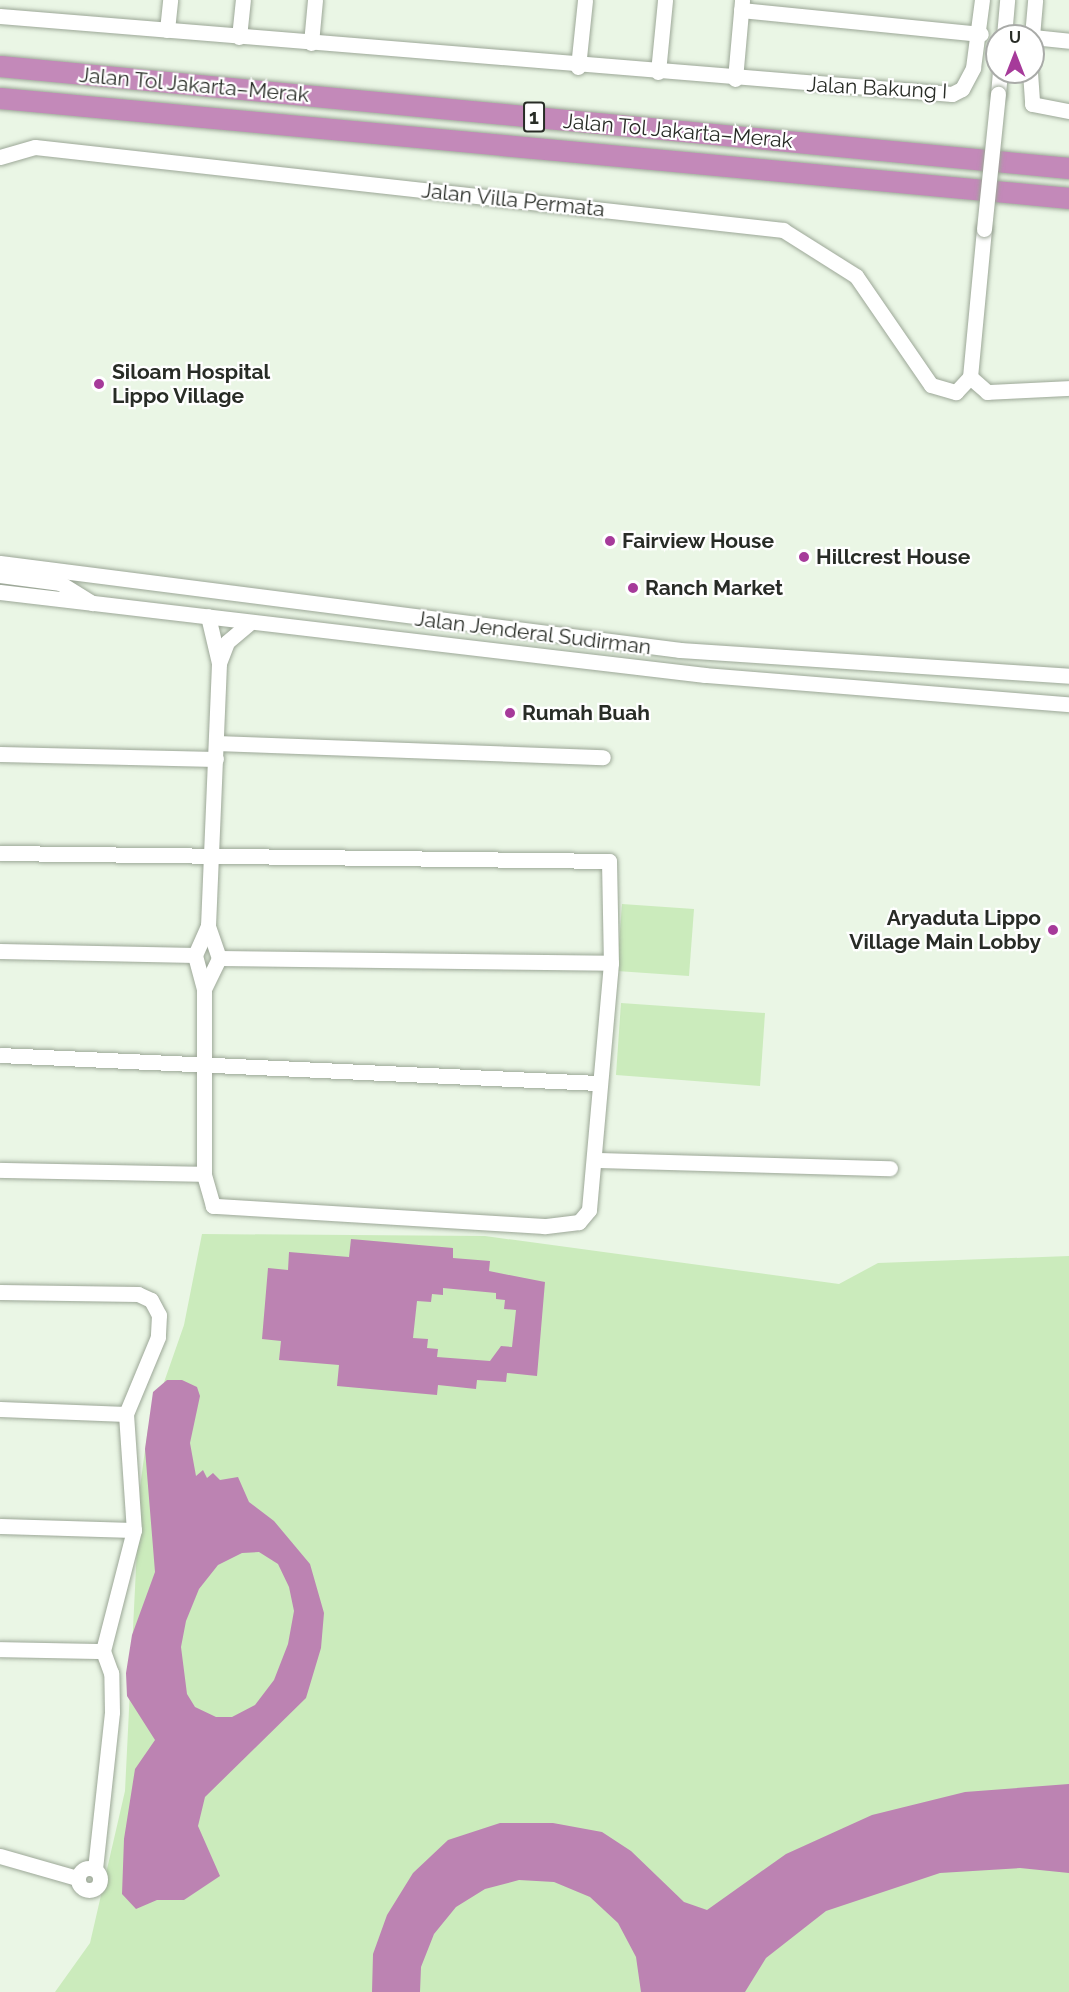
<!DOCTYPE html>
<meta charset="utf-8">
<style>
body{margin:0}
#map{position:relative;width:1069px;height:1992px;overflow:hidden;background:#eaf6e5;font-family:Raleway,sans-serif}
div>[style]{position:absolute}
.green>*{inset:0;background:#cbebbc}
.water>*{inset:0;background:#bc83b2}
.roads{filter:drop-shadow(0 0 2px #9ca797) drop-shadow(0 0 2px #9ca797)}
.minor>*{height:15px;margin:-7.5px;padding:0 7.5px;transform-origin:7.5px;border-radius:7.5px;background:#fff}
.minor>.ring{margin:-7.5px;padding:0;box-sizing:content-box;background:none;border:15px solid #fff;border-radius:50%}
.highway>*{height:21px;margin:-10.5px;padding:0 10.5px;transform-origin:10.5px;border-radius:10.5px;background:#c389b9}
.bridges{filter:drop-shadow(0 0 2px #9ca797) drop-shadow(0 0 2px #9ca797)}
.minor-bridge>*{height:15px;margin:-7.5px;padding:0 7.5px;transform-origin:7.5px;border-radius:7.5px;background:#fff}
.dots>*{width:16px;height:16px;translate:-50% -50%;box-sizing:border-box;border:3px solid #fff;border-radius:50%}
span{translate:-50% -50%;white-space:nowrap;text-align:center;line-height:1.15;-webkit-text-stroke:4.5px #fff;paint-order:stroke}
.shield-label span{padding:2px 4px;background:#fff;border:2px solid;border-radius:4px;-webkit-text-stroke-width:0}
.shield-label{font-size:20px;color:#282c26;font-weight:700}
.street-label{font-size:21px;color:#282c26}
.poi-label{font-size:21px;color:#282c26;font-weight:700}
.left{translate:0 -50%;text-align:left}
.right{translate:-100% -50%;text-align:right}
.north{position:absolute;left:985px;top:24px;width:60px;height:60px;box-sizing:border-box;background:#fff;border:2px solid #a9aba8;border-radius:50%;rotate:0deg;font-size:16px;font-weight:700;line-height:24px;text-align:center;color:#282c26}
.north::after{content:'';display:block;margin:auto;width:21px;height:27px;background:#a63a9a;clip-path:polygon(50% 0,100% 100%,50% 72%,0 100%)}
</style>
<div id="map">
<div class="green">
<i style="clip-path:polygon(622px 904px,694px 909px,689px 976px,617px 971px)"></i>
<i style="clip-path:polygon(621px 1003px,765px 1013px,760px 1086px,616px 1075px)"></i>
<i style="clip-path:polygon(202px 1234px,485px 1236px,839px 1284px,878px 1263px,1069px 1256px,1069px 1992px,55px 1992px,90px 1943px,125px 1791px,140px 1487px,148px 1428px,184px 1325px)"></i>
</div>
<div class="water">
<i style="clip-path:polygon(evenodd,351px 1239px,453px 1248px,453px 1258px,490px 1261px,489px 1271px,545px 1282px,537px 1376px,507px 1373px,506px 1382px,477px 1380px,476px 1389px,438px 1385px,437px 1395px,337px 1386px,339px 1365px,279px 1360px,281px 1341px,262px 1339px,268px 1268px,288px 1270px,289px 1252px,349px 1257px,351px 1239px,443px 1288px,496px 1293px,496px 1299px,505px 1300px,504px 1309px,516px 1310px,512px 1347px,501px 1346px,490px 1361px,437px 1357px,438px 1349px,427px 1348px,428px 1339px,413px 1338px,417px 1301px,431px 1302px,432px 1294px,443px 1295px,443px 1288px)"></i>
<i style="clip-path:polygon(evenodd,167px 1380px,182px 1380px,197px 1387px,200px 1396px,190px 1443px,196px 1476px,203px 1470px,207px 1478px,213px 1473px,220px 1480px,238px 1477px,249px 1502px,274px 1521px,310px 1564px,324px 1613px,321px 1648px,306px 1698px,205px 1797px,198px 1826px,220px 1876px,184px 1900px,157px 1900px,136px 1909px,122px 1894px,124px 1839px,135px 1769px,155px 1740px,127px 1696px,126px 1673px,132px 1635px,155px 1572px,145px 1449px,153px 1392px,167px 1380px,259px 1552px,278px 1564px,289px 1587px,294px 1611px,288px 1644px,274px 1680px,255px 1705px,232px 1717px,216px 1717px,195px 1707px,187px 1694px,181px 1647px,186px 1621px,199px 1589px,218px 1565px,242px 1553px,259px 1552px)"></i>
<i style="clip-path:polygon(1069px 1784px,1069px 1873px,1020px 1868px,940px 1873px,826px 1911px,766px 1958px,745px 1992px,641px 1992px,636px 1957px,618px 1923px,590px 1897px,554px 1882px,519px 1880px,485px 1889px,456px 1907px,434px 1934px,421px 1967px,420px 1992px,372px 1992px,373px 1954px,387px 1915px,413px 1873px,448px 1840px,500px 1823px,553px 1823px,602px 1832px,631px 1851px,684px 1902px,707px 1910px,786px 1854px,872px 1815px,965px 1792px)"></i>
</div>
<div class="roads">
<div class="minor">
<i style="left:741px;top:10px;width:241px;rotate:5.7deg"></i>
<i style="left:0;top:16px;width:955px;rotate:4.68deg"></i>
<i style="left:952px;top:94px;width:11px;rotate:-27deg"></i>
<i style="left:962px;top:89px;width:24px;rotate:-62deg"></i>
<i style="left:973px;top:68px;width:69px;rotate:-82.5deg"></i>
<i style="left:167px;top:30px;width:30px;rotate:-84deg"></i>
<i style="left:1004px;top:36px;width:36px;rotate:-85deg"></i>
<i style="left:1032px;top:36px;width:36px;rotate:-85deg"></i>
<i style="left:239px;top:37px;width:37px;rotate:-84deg"></i>
<i style="left:1033px;top:37px;width:36px;rotate:6deg"></i>
<i style="left:311px;top:43px;width:43px;rotate:-84.7deg"></i>
<i style="left:578px;top:67px;width:67px;rotate:-84deg"></i>
<i style="left:658px;top:72px;width:72px;rotate:-84.4deg"></i>
<i style="left:1030px;top:72px;width:32px;rotate:86deg"></i>
<i style="left:1032px;top:104px;width:38px;rotate:11deg"></i>
<i style="left:735px;top:79px;width:79px;rotate:-84.9deg"></i>
<i style="left:998px;top:94px;width:22px;rotate:-85deg"></i>
<i style="left:0;top:157px;width:36px;rotate:-16deg"></i>
<i style="left:35px;top:147px;width:753px;rotate:6.33deg"></i>
<i style="left:783px;top:230px;width:86px;rotate:32.2deg"></i>
<i style="left:856px;top:276px;width:132px;rotate:55.5deg"></i>
<i style="left:931px;top:385px;width:26px;rotate:16deg"></i>
<i style="left:956px;top:392px;width:21px;rotate:-47deg"></i>
<i style="left:984px;top:229px;width:149px;rotate:95.4deg"></i>
<i style="left:970px;top:377px;width:23px;rotate:41deg"></i>
<i style="left:987px;top:392px;width:82px;rotate:-2.8deg"></i>
<i style="left:0;top:563px;width:686px;rotate:7.29deg"></i>
<i style="left:680px;top:650px;width:390px;rotate:3.8deg"></i>
<i style="left:0;top:575px;width:61px;rotate:7.6deg"></i>
<i style="left:60px;top:583px;width:38px;rotate:32deg"></i>
<i style="left:0;top:592px;width:710px;rotate:6.71deg"></i>
<i style="left:705px;top:675px;width:365px;rotate:4.6deg"></i>
<i style="left:219px;top:663px;width:22px;rotate:-69deg"></i>
<i style="left:227px;top:642px;width:31px;rotate:-40deg"></i>
<i style="left:216px;top:743px;width:387px;rotate:2.1deg"></i>
<i style="left:0;top:754px;width:216px;rotate:1.3deg"></i>
<i style="left:0;top:853px;width:609px;rotate:0.75deg"></i>
<i style="left:609px;top:861px;width:102px;rotate:88.9deg"></i>
<i style="left:611px;top:963px;width:248px;rotate:95.1deg"></i>
<i style="left:589px;top:1210px;width:16px;rotate:130deg"></i>
<i style="left:579px;top:1222px;width:35px;rotate:173deg"></i>
<i style="left:544px;top:1226px;width:332px;rotate:-176.5deg"></i>
<i style="left:213px;top:1206px;width:33px;rotate:-106deg"></i>
<i style="left:204px;top:1174px;width:185px;rotate:-90deg"></i>
<i style="left:204px;top:989px;width:35px;rotate:-105deg"></i>
<i style="left:195px;top:955px;width:32px;rotate:-66deg"></i>
<i style="left:0;top:951px;width:195px;rotate:1.2deg"></i>
<i style="left:219px;top:958px;width:392px;rotate:0.7deg"></i>
<i style="left:204px;top:989px;width:34px;rotate:-64deg"></i>
<i style="left:219px;top:958px;width:34px;rotate:-109deg"></i>
<i style="left:208px;top:926px;width:263px;rotate:-87.6deg"></i>
<i style="left:219px;top:663px;width:48px;rotate:-103.2deg"></i>
<i style="left:0;top:1055px;width:600px;rotate:2.68deg"></i>
<i style="left:597px;top:1160px;width:293px;rotate:1.6deg"></i>
<i style="left:0;top:1170px;width:204px;rotate:1.1deg"></i>
<i style="left:0;top:1292px;width:138px;rotate:0.8deg"></i>
<i style="left:138px;top:1294px;width:14px;rotate:25deg"></i>
<i style="left:151px;top:1300px;width:17px;rotate:62deg"></i>
<i style="left:159px;top:1315px;width:22px;rotate:93deg"></i>
<i style="left:158px;top:1337px;width:83px;rotate:112.6deg"></i>
<i style="left:0;top:1409px;width:126px;rotate:2.3deg"></i>
<i style="left:126px;top:1414px;width:116px;rotate:86.1deg"></i>
<i style="left:134px;top:1530px;width:125px;rotate:104.4deg"></i>
<i style="left:103px;top:1651px;width:103px;rotate:-178.9deg"></i>
<i style="left:0;top:1526px;width:134px;rotate:1.7deg"></i>
<i style="left:0;top:1856px;width:80px;rotate:15.9deg"></i>
<i class="ring" style="left:78px;top:1868px;width:7px;height:7px"></i>
<i style="left:95px;top:1869px;width:158px;rotate:-83.8deg"></i>
<i style="left:112px;top:1712px;width:39px;rotate:-91deg"></i>
<i style="left:111px;top:1673px;width:23px;rotate:-110deg"></i>
</div>
<div class="highway">
<i style="left:0;top:66px;width:1074px;rotate:5.45deg"></i>
<i style="left:0;top:98px;width:1074px;rotate:5.34deg"></i>
</div>
</div>
<div class="bridges">
<div class="minor-bridge">
<i style="left:984px;top:229px;width:136px;rotate:-84.1deg"></i>
</div>
</div>
<div class="dots">
<i style="left:99px;top:384px;background:#a63a9a"></i>
<i style="left:610px;top:541px;background:#a63a9a"></i>
<i style="left:804px;top:557px;background:#a63a9a"></i>
<i style="left:633px;top:588px;background:#a63a9a"></i>
<i style="left:510px;top:713px;background:#a63a9a"></i>
<i style="left:1053px;top:930px;background:#a63a9a"></i>
</div>
<div class="shield-label">
<span style="left:534px;top:117px">1</span>
</div>
<div class="street-label">
<span style="left:194px;top:85px;rotate:5deg">Jalan Tol Jakarta–Merak</span>
<span style="left:877px;top:88px;rotate:3deg">Jalan Bakung I</span>
<span style="left:678px;top:131px;rotate:5deg">Jalan Tol Jakarta–Merak</span>
<span style="left:513px;top:200px;rotate:6deg">Jalan Villa Permata</span>
<span style="left:533px;top:633px;rotate:7deg">Jalan Jenderal Sudirman</span>
</div>
<div class="poi-label">
<span class="left" style="left:112px;top:384px">Siloam Hospital<br>Lippo Village</span>
<span class="left" style="left:622px;top:541px">Fairview House</span>
<span class="left" style="left:816px;top:557px">Hillcrest House</span>
<span class="left" style="left:645px;top:588px">Ranch Market</span>
<span class="left" style="left:522px;top:713px">Rumah Buah</span>
<span class="right" style="left:1041px;top:930px">Aryaduta Lippo<br>Village Main Lobby</span>
</div>
<div class="north">U</div>
</div>
